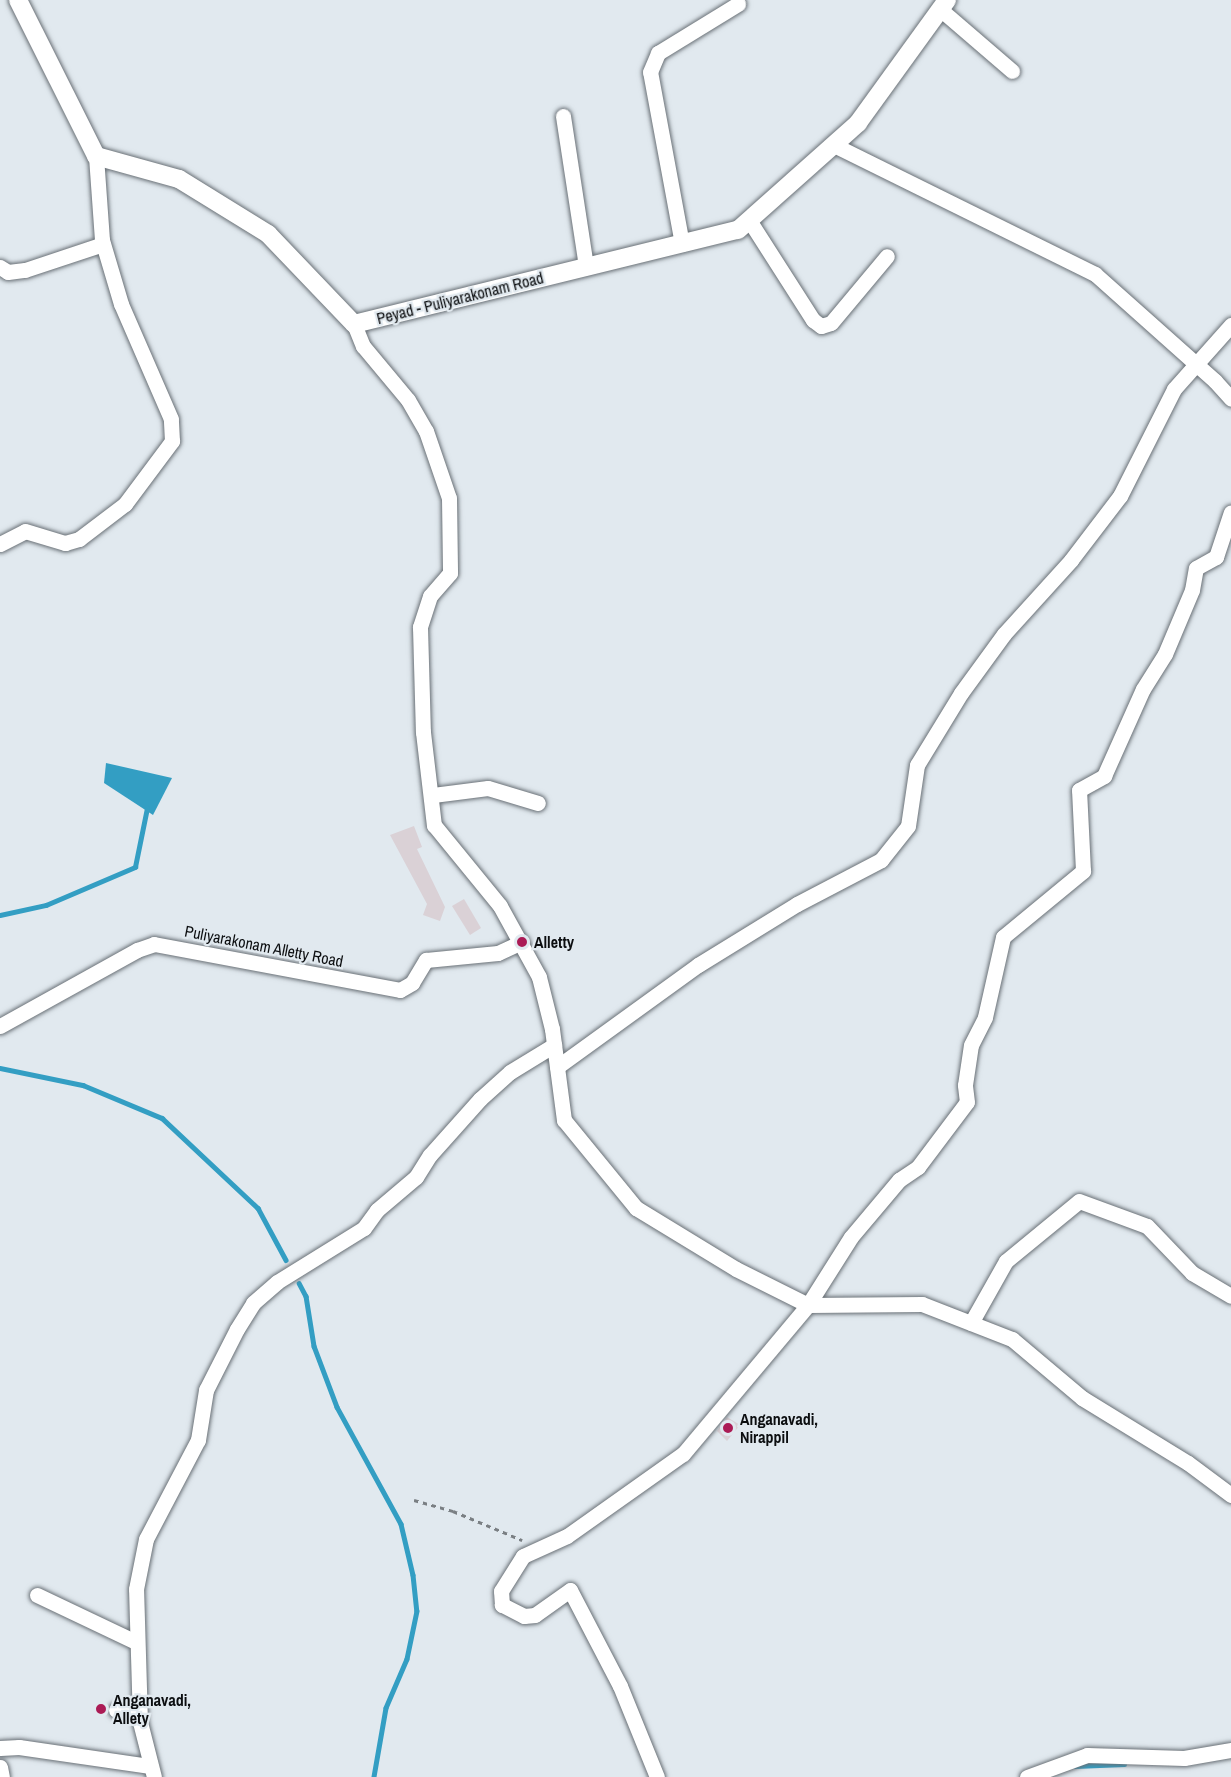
<!DOCTYPE html>
<style>
body{margin:0}
#map{position:relative;width:1231px;height:1777px;overflow:hidden;background:#e1e9ef;font-family:"Archivo Narrow",sans-serif}
div>[style]{position:absolute}
.water>*{inset:0;background:#339ec3}
.stream>*{height:4.5px;margin:-2.25px;padding:0 2.25px;transform-origin:2.25px;border-radius:2.25px;background:#339ec3}
.building>*{inset:0;background:#dad1d6}
.path>*{height:3px;margin-top:-1.5px;transform-origin:0;background:repeating-linear-gradient(90deg,#7a7f83 0 4.5px,transparent 0 9px)}
.roads{filter:drop-shadow(0 0 2px #697076) drop-shadow(0 0 2px #697076)}
.minor>*{height:15px;margin:-7.5px;padding:0 7.5px;transform-origin:7.5px;border-radius:7.5px;background:#fff}
.major>*{height:18px;margin:-9px;padding:0 9px;transform-origin:9px;border-radius:9px;background:#fff}
.dots>*{width:16px;height:16px;translate:-50% -50%;box-sizing:border-box;border:3px solid #e1e9ef;border-radius:50%}
span{translate:-50% -50%;white-space:nowrap;text-align:center;line-height:1.15;-webkit-text-stroke:4.5px #e1e9ef;paint-order:stroke}
.street-label{font-size:16px;color:#0c0e10}
.poi-label{font-size:16px;color:#0c0e10;font-weight:700}
.left{translate:0 -50%;text-align:left}
</style>
<div id="map">
<div class="water">
<i style="clip-path:polygon(106px 763px,172px 778px,153px 815px,104px 783px)"></i>
</div>
<div class="stream">
<i style="left:0;top:915px;width:47px;rotate:-12.3deg"></i>
<i style="left:46px;top:905px;width:97px;rotate:-23.1deg"></i>
<i style="left:135px;top:867px;width:60px;rotate:-78.5deg"></i>
<i style="left:0;top:1068px;width:85px;rotate:11.6deg"></i>
<i style="left:83px;top:1085px;width:86px;rotate:22.7deg"></i>
<i style="left:162px;top:1118px;width:132px;rotate:43.2deg"></i>
<i style="left:258px;top:1208px;width:59px;rotate:61.7deg"></i>
<i style="left:299px;top:1283px;width:15px;rotate:62deg"></i>
<i style="left:306px;top:1296px;width:51px;rotate:80.9deg"></i>
<i style="left:314px;top:1346px;width:65px;rotate:69.3deg"></i>
<i style="left:337px;top:1407px;width:133px;rotate:61.3deg"></i>
<i style="left:401px;top:1524px;width:52px;rotate:76.8deg"></i>
<i style="left:413px;top:1575px;width:36px;rotate:84deg"></i>
<i style="left:417px;top:1611px;width:49px;rotate:101.8deg"></i>
<i style="left:407px;top:1659px;width:53px;rotate:113.2deg"></i>
<i style="left:386px;top:1708px;width:70px;rotate:99.9deg"></i>
<i style="left:1075px;top:1766px;width:49px;rotate:-2.3deg"></i>
</div>
<div class="building">
<i style="clip-path:polygon(414px 826px,422px 847px,417px 849px,445px 907px,440px 921px,423px 915px,427px 904px,390px 835px)"></i>
<i style="clip-path:polygon(464px 899px,481px 928px,470px 935px,452px 906px)"></i>
<i style="clip-path:polygon(727px 1417px,740px 1425px,727px 1441px,717px 1431px)"></i>
</div>
<div class="path">
<i style="left:414px;top:1500px;width:41px;rotate:15.8deg"></i>
<i style="left:453px;top:1511px;width:75px;rotate:22.8deg"></i>
</div>
<div class="roads">
<div class="minor">
<i style="left:940px;top:9px;width:95px;rotate:40.7deg"></i>
<i style="left:563px;top:116px;width:153px;rotate:81.3deg"></i>
<i style="left:834px;top:145px;width:291px;rotate:26.3deg"></i>
<i style="left:1095px;top:274px;width:161px;rotate:41.7deg"></i>
<i style="left:1215px;top:381px;width:24px;rotate:48deg"></i>
<i style="left:749px;top:220px;width:119px;rotate:57.4deg"></i>
<i style="left:813px;top:320px;width:10px;rotate:37deg"></i>
<i style="left:821px;top:326px;width:10px;rotate:-17deg"></i>
<i style="left:831px;top:323px;width:87px;rotate:-50.1deg"></i>
<i style="left:682px;top:244px;width:175px;rotate:-100.5deg"></i>
<i style="left:650px;top:72px;width:21px;rotate:-67deg"></i>
<i style="left:658px;top:53px;width:94px;rotate:-31.5deg"></i>
<i style="left:0;top:267px;width:9px;rotate:32deg"></i>
<i style="left:8px;top:272px;width:17px;rotate:-7deg"></i>
<i style="left:25px;top:270px;width:82px;rotate:-18.4deg"></i>
<i style="left:354px;top:324px;width:24px;rotate:68deg"></i>
<i style="left:363px;top:346px;width:70px;rotate:50.2deg"></i>
<i style="left:408px;top:400px;width:36px;rotate:60deg"></i>
<i style="left:426px;top:431px;width:71px;rotate:71.1deg"></i>
<i style="left:449px;top:498px;width:75px;rotate:89.2deg"></i>
<i style="left:450px;top:573px;width:30px;rotate:131deg"></i>
<i style="left:430px;top:596px;width:33px;rotate:108deg"></i>
<i style="left:420px;top:627px;width:105px;rotate:88.4deg"></i>
<i style="left:423px;top:732px;width:94px;rotate:83.3deg"></i>
<i style="left:434px;top:825px;width:104px;rotate:50.8deg"></i>
<i style="left:500px;top:906px;width:81px;rotate:61.2deg"></i>
<i style="left:539px;top:977px;width:54px;rotate:76deg"></i>
<i style="left:552px;top:1029px;width:92px;rotate:82.5deg"></i>
<i style="left:564px;top:1120px;width:114px;rotate:50.7deg"></i>
<i style="left:636px;top:1208px;width:117px;rotate:31.4deg"></i>
<i style="left:736px;top:1269px;width:80px;rotate:26.6deg"></i>
<i style="left:808px;top:1305px;width:114px;rotate:-0.5deg"></i>
<i style="left:922px;top:1304px;width:97px;rotate:21.3deg"></i>
<i style="left:1012px;top:1339px;width:92px;rotate:40.1deg"></i>
<i style="left:1082px;top:1398px;width:124px;rotate:31.5deg"></i>
<i style="left:1188px;top:1463px;width:54px;rotate:36.7deg"></i>
<i style="left:0;top:544px;width:28px;rotate:-27deg"></i>
<i style="left:25px;top:531px;width:42px;rotate:16.7deg"></i>
<i style="left:65px;top:543px;width:15px;rotate:-16deg"></i>
<i style="left:79px;top:539px;width:58px;rotate:-37.3deg"></i>
<i style="left:125px;top:504px;width:79px;rotate:-53.3deg"></i>
<i style="left:172px;top:441px;width:22px;rotate:-93deg"></i>
<i style="left:171px;top:419px;width:125px;rotate:-113.5deg"></i>
<i style="left:121px;top:304px;width:67px;rotate:-106.5deg"></i>
<i style="left:102px;top:240px;width:84px;rotate:-94.1deg"></i>
<i style="left:433px;top:795px;width:55px;rotate:-7.3deg"></i>
<i style="left:488px;top:788px;width:52px;rotate:16.7deg"></i>
<i style="left:0;top:1026px;width:157px;rotate:-29deg"></i>
<i style="left:137px;top:950px;width:18px;rotate:-19deg"></i>
<i style="left:154px;top:944px;width:250px;rotate:10.6deg"></i>
<i style="left:400px;top:990px;width:14px;rotate:-30deg"></i>
<i style="left:412px;top:983px;width:27px;rotate:-59deg"></i>
<i style="left:426px;top:960px;width:72px;rotate:-5.6deg"></i>
<i style="left:498px;top:953px;width:26px;rotate:-25deg"></i>
<i style="left:557px;top:1067px;width:174px;rotate:-35.9deg"></i>
<i style="left:698px;top:965px;width:116px;rotate:-31.6deg"></i>
<i style="left:797px;top:904px;width:95px;rotate:-27.6deg"></i>
<i style="left:881px;top:860px;width:43px;rotate:-51.5deg"></i>
<i style="left:908px;top:826px;width:62px;rotate:-81.6deg"></i>
<i style="left:917px;top:765px;width:84px;rotate:-58.6deg"></i>
<i style="left:961px;top:693px;width:73px;rotate:-53.9deg"></i>
<i style="left:1004px;top:634px;width:100px;rotate:-47.8deg"></i>
<i style="left:1071px;top:560px;width:81px;rotate:-52.6deg"></i>
<i style="left:1120px;top:496px;width:120px;rotate:-63.2deg"></i>
<i style="left:1174px;top:389px;width:86px;rotate:-48.3deg"></i>
<i style="left:971px;top:1323px;width:71px;rotate:-60.6deg"></i>
<i style="left:1006px;top:1261px;width:94px;rotate:-39.4deg"></i>
<i style="left:1079px;top:1201px;width:72px;rotate:20.2deg"></i>
<i style="left:1147px;top:1226px;width:65px;rotate:46.2deg"></i>
<i style="left:1192px;top:1273px;width:45px;rotate:30.5deg"></i>
<i style="left:37px;top:1595px;width:110px;rotate:25.4deg"></i>
<i style="left:116px;top:1710px;width:23px;rotate:-2deg"></i>
<i style="left:0;top:1748px;width:19px;rotate:-3deg"></i>
<i style="left:19px;top:1747px;width:131px;rotate:8.3deg"></i>
<i style="left:0;top:1767px;width:10px;rotate:79deg"></i>
<i style="left:154px;top:1777px;width:57px;rotate:-104.3deg"></i>
<i style="left:140px;top:1722px;width:133px;rotate:-91.7deg"></i>
<i style="left:136px;top:1589px;width:51px;rotate:-78.7deg"></i>
<i style="left:146px;top:1539px;width:112px;rotate:-62.3deg"></i>
<i style="left:198px;top:1440px;width:51px;rotate:-80.9deg"></i>
<i style="left:206px;top:1390px;width:68px;rotate:-63.1deg"></i>
<i style="left:237px;top:1329px;width:31px;rotate:-58deg"></i>
<i style="left:253px;top:1303px;width:32px;rotate:-41deg"></i>
<i style="left:277px;top:1282px;width:102px;rotate:-31.8deg"></i>
<i style="left:364px;top:1228px;width:22px;rotate:-54deg"></i>
<i style="left:377px;top:1210px;width:51px;rotate:-40.2deg"></i>
<i style="left:416px;top:1177px;width:26px;rotate:-58deg"></i>
<i style="left:430px;top:1155px;width:75px;rotate:-48.2deg"></i>
<i style="left:480px;top:1099px;width:40px;rotate:-42deg"></i>
<i style="left:510px;top:1072px;width:52px;rotate:-31.5deg"></i>
<i style="left:657px;top:1777px;width:98px;rotate:-112.1deg"></i>
<i style="left:620px;top:1686px;width:108px;rotate:-117.5deg"></i>
<i style="left:570px;top:1590px;width:43px;rotate:144.5deg"></i>
<i style="left:535px;top:1615px;width:11px;rotate:175deg"></i>
<i style="left:524px;top:1616px;width:25px;rotate:-153deg"></i>
<i style="left:502px;top:1605px;width:14px;rotate:-94deg"></i>
<i style="left:501px;top:1591px;width:41px;rotate:-57.8deg"></i>
<i style="left:523px;top:1556px;width:48px;rotate:-24.4deg"></i>
<i style="left:567px;top:1536px;width:142px;rotate:-35.3deg"></i>
<i style="left:683px;top:1454px;width:194px;rotate:-50deg"></i>
<i style="left:808px;top:1305px;width:80px;rotate:-57.7deg"></i>
<i style="left:851px;top:1237px;width:75px;rotate:-49.9deg"></i>
<i style="left:899px;top:1180px;width:23px;rotate:-34deg"></i>
<i style="left:918px;top:1167px;width:81px;rotate:-53deg"></i>
<i style="left:967px;top:1102px;width:17px;rotate:-97deg"></i>
<i style="left:965px;top:1085px;width:40px;rotate:-81.5deg"></i>
<i style="left:971px;top:1045px;width:31px;rotate:-63deg"></i>
<i style="left:985px;top:1017px;width:82px;rotate:-77.3deg"></i>
<i style="left:1003px;top:937px;width:104px;rotate:-39.5deg"></i>
<i style="left:1083px;top:871px;width:81px;rotate:-92.8deg"></i>
<i style="left:1079px;top:790px;width:29px;rotate:-29deg"></i>
<i style="left:1104px;top:776px;width:95px;rotate:-65.9deg"></i>
<i style="left:1143px;top:689px;width:41px;rotate:-57.8deg"></i>
<i style="left:1165px;top:654px;width:69px;rotate:-67.1deg"></i>
<i style="left:1192px;top:590px;width:22px;rotate:-80deg"></i>
<i style="left:1196px;top:568px;width:23px;rotate:-29deg"></i>
<i style="left:1216px;top:557px;width:47px;rotate:-71.6deg"></i>
<i style="left:1027px;top:1777px;width:64px;rotate:-20.1deg"></i>
<i style="left:1087px;top:1755px;width:97px;rotate:1.8deg"></i>
<i style="left:1184px;top:1758px;width:48px;rotate:-9.7deg"></i>
</div>
<div class="major">
<i style="left:18px;top:0;width:174px;rotate:63.4deg"></i>
<i style="left:96px;top:156px;width:86px;rotate:15.5deg"></i>
<i style="left:179px;top:179px;width:105px;rotate:31.7deg"></i>
<i style="left:268px;top:234px;width:124px;rotate:46.3deg"></i>
<i style="left:354px;top:324px;width:395px;rotate:-13.8deg"></i>
<i style="left:738px;top:230px;width:161px;rotate:-41.7deg"></i>
<i style="left:858px;top:123px;width:152px;rotate:-54.1deg"></i>
</div>
</div>
<div class="dots">
<i style="left:522px;top:942px;background:#ab1b55"></i>
<i style="left:728px;top:1428px;background:#ab1b55"></i>
<i style="left:101px;top:1709px;background:#ab1b55"></i>
</div>
<div class="street-label">
<span style="left:460px;top:298px;rotate:-14deg">Peyad - Puliyarakonam Road</span>
<span style="left:264px;top:946px;rotate:11deg">Puliyarakonam Alletty Road</span>
</div>
<div class="poi-label">
<span class="left" style="left:534px;top:942px">Alletty</span>
<span class="left" style="left:740px;top:1428px">Anganavadi,<br>Nirappil</span>
<span class="left" style="left:113px;top:1709px">Anganavadi,<br>Allety</span>
</div>
</div>
